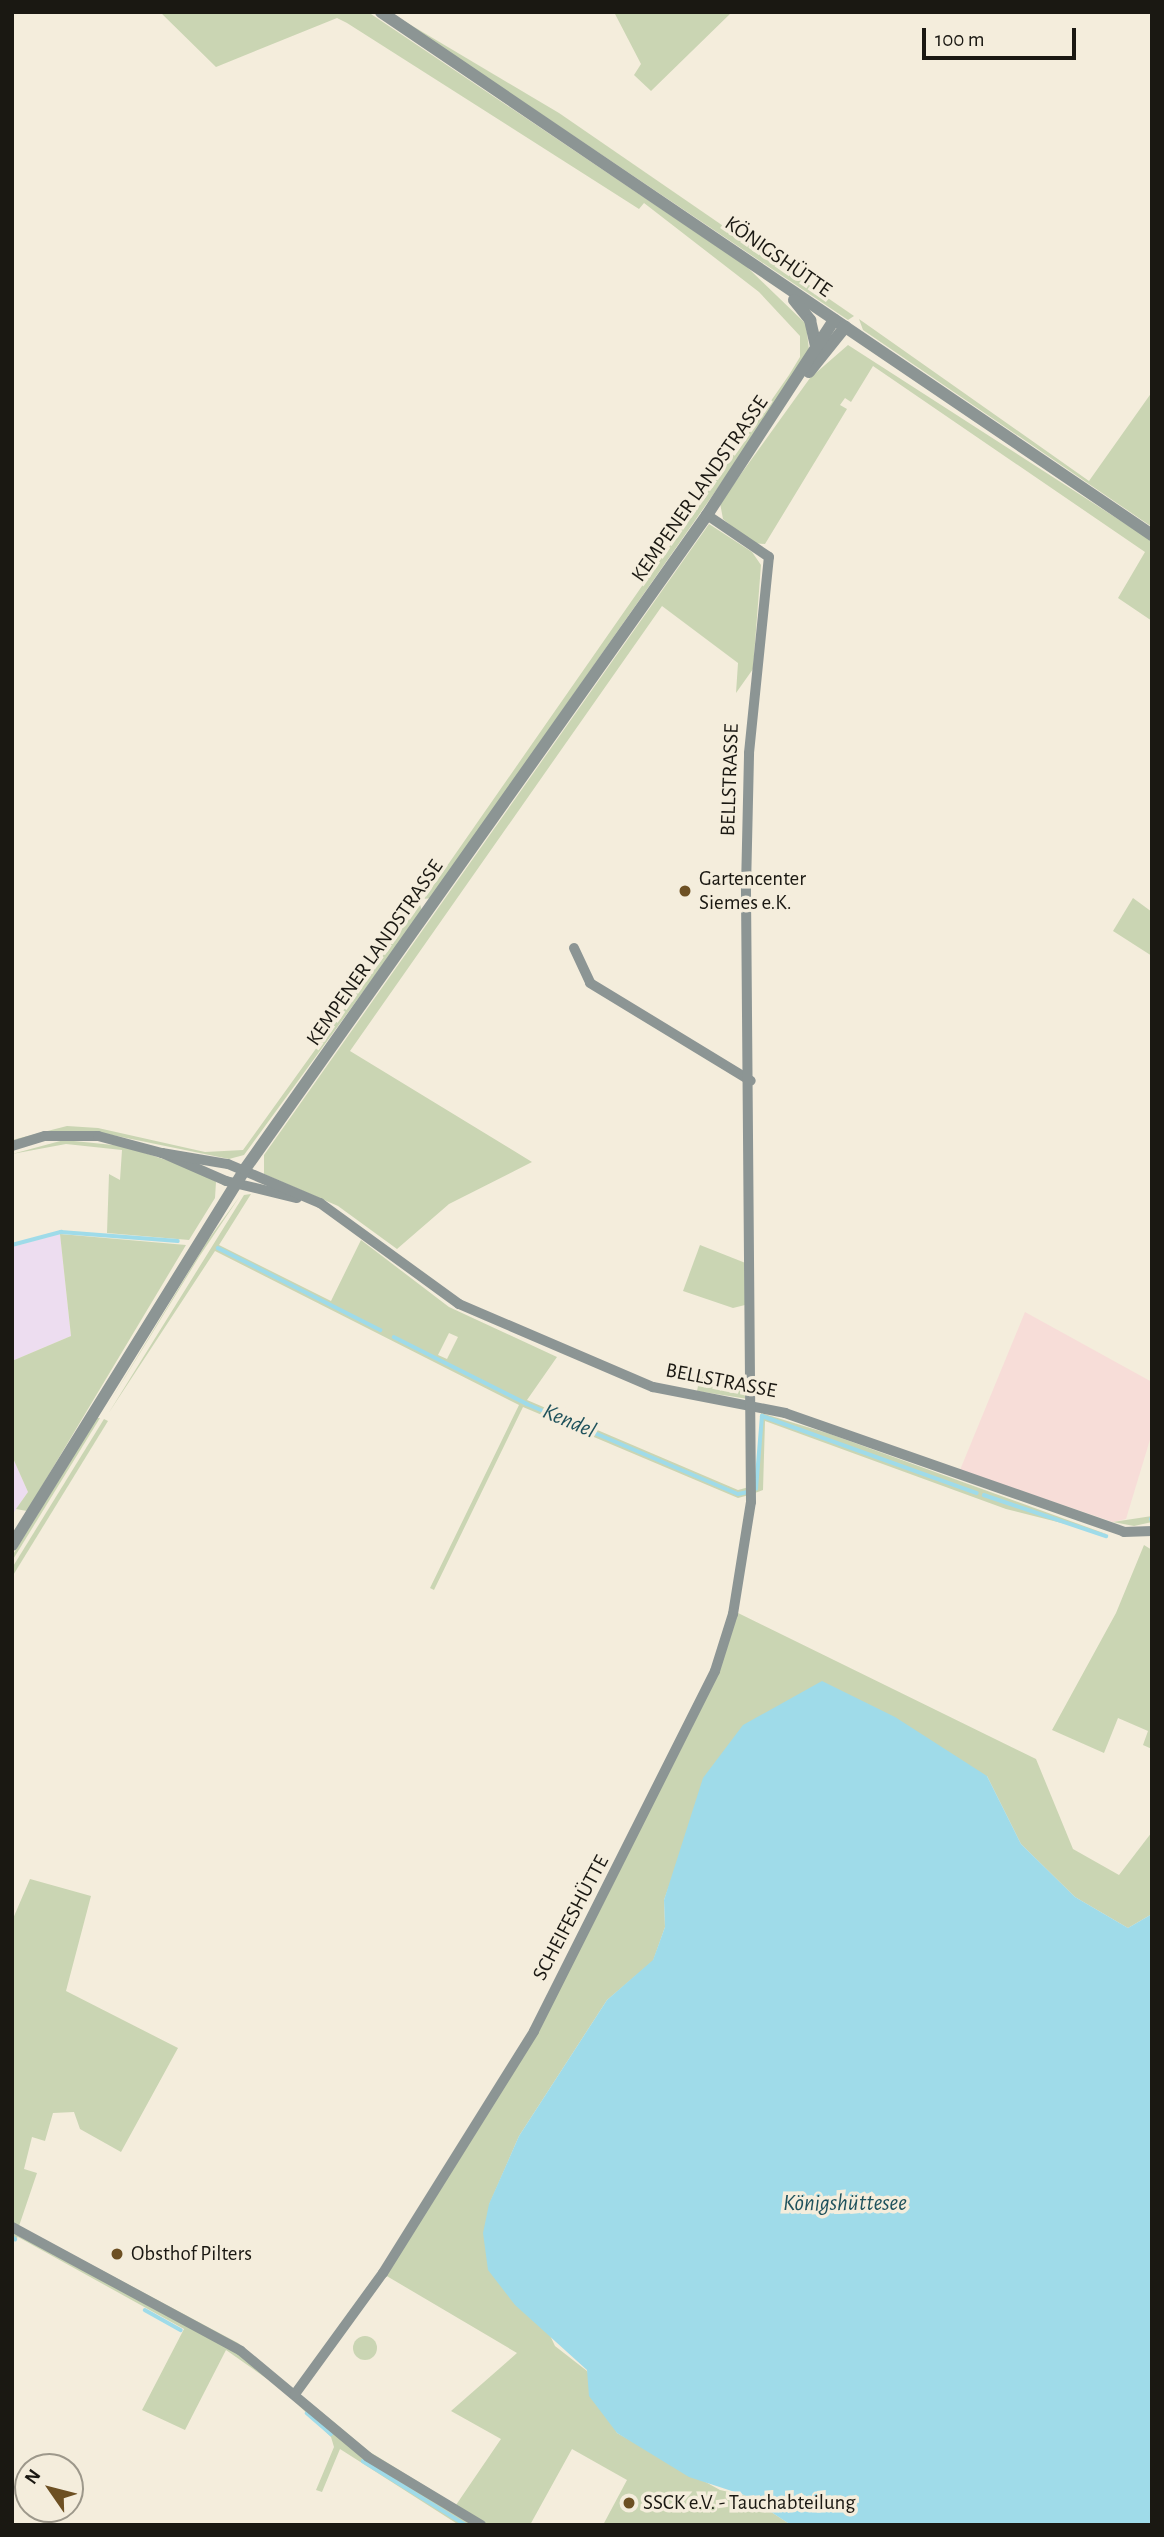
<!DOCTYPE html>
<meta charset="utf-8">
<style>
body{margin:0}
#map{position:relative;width:1164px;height:2537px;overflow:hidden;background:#f4eddc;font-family:"Alegreya Sans",sans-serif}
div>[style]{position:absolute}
.commercial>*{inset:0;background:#f7ddd8}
.industrial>*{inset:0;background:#edddf0}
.green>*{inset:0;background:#cad5b3}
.round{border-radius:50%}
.water>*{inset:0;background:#9fdbe9}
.stream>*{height:3.5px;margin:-1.75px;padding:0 1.75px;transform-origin:1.75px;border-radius:1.75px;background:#9fdbe9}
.minor>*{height:10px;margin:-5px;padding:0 5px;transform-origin:5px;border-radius:5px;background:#8c9594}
.tertiary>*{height:12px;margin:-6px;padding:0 6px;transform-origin:6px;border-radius:6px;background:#8c9594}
.dots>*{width:19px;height:19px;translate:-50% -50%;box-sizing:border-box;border:4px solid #f4eddc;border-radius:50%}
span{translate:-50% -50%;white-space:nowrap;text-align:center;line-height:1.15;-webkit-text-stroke:7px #f4eddc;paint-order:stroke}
.street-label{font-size:21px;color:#1a1812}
.poi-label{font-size:21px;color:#1a1812}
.left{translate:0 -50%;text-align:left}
.water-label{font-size:23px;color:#1f525c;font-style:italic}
.frame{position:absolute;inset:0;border:14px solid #1a1812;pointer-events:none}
.north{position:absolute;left:14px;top:2453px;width:70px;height:70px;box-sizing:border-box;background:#f4eddc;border:2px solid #9d988b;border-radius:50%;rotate:305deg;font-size:19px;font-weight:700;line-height:28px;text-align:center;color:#1a1812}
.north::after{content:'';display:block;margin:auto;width:24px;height:32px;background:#6d5023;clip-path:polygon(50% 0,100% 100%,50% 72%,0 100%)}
.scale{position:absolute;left:922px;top:28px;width:154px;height:32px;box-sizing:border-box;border:4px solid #1a1812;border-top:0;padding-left:9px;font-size:21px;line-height:24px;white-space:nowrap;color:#1a1812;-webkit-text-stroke:5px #f4eddc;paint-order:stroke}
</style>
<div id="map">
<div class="commercial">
<i style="clip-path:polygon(1025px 1312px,1152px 1382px,1152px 1433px,1126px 1519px,1113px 1522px,960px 1470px)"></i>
</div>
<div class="industrial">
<i style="clip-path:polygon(60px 1234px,71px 1336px,12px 1361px,12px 1247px)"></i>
<i style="clip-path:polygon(12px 1456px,28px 1492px,12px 1515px)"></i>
</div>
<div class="green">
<i style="clip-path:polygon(160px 12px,368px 12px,746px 266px,806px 324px,809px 350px,796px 376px,431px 898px,424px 899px,789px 375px,800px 357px,800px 336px,759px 292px,644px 203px,639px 209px,347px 23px,337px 18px,216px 67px)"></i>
<i style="clip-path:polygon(389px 12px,559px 113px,854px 316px,848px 320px)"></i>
<i style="clip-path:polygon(614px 12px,732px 12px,651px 91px,634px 75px,641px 64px)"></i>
<i style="clip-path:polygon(859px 319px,1089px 481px,1152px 392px,1152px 527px,863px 330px)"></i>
<i style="clip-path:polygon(848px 345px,1152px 541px,1152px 621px,1118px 598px,1145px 552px,873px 366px,851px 402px,845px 398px,840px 405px,847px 409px,765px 544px,752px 543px,723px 519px,720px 503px,810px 378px)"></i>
<i style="clip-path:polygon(709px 524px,752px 552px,761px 565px,753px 669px,736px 693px,738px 663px,662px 606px,350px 1051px,532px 1162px,449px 1204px,397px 1249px,338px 1206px,264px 1174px,264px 1155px)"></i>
<i style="clip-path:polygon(1133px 898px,1152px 912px,1152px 956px,1113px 931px)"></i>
<i style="clip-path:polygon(420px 904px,422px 911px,244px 1155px,229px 1159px,97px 1132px,12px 1140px,67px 1126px,98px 1128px,205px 1152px,243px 1150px)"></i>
<i style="clip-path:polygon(64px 1140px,123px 1146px,200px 1171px,216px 1182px,215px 1198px,189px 1240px,107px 1233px,109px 1174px,120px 1180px,122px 1150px,66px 1144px,12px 1154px)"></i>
<i style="clip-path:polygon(evenodd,251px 1194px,219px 1245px,331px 1301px,361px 1240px,449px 1307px,557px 1357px,527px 1400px,738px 1490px,749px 1487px,749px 1495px,738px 1498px,523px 1407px,434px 1590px,430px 1588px,519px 1405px,215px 1251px,108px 1414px,244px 1195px,251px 1194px,449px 1333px,458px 1337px,447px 1359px,438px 1355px,449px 1333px)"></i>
<i style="clip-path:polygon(240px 1196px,199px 1257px,105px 1410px,208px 1240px)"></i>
<i style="clip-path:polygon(60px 1234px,186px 1245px,27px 1511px,16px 1509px,28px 1492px,12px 1456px,12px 1361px,71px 1336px)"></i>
<i style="clip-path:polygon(700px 1245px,748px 1264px,749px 1304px,733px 1308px,683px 1291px)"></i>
<i style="clip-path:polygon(701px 1372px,750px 1384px,748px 1399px,697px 1391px)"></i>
<i style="clip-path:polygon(761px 1413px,830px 1434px,1109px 1535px,1006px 1509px,765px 1421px,763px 1490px,755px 1493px)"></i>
<i style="clip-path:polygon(97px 1418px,100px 1418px,12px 1561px,12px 1556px)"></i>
<i style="clip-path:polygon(104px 1419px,108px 1421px,12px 1577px,12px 1568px)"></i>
<i style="clip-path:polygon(1152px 1516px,1152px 1522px,1134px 1526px,1113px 1522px)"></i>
<i style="clip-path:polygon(1144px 1545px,1152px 1550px,1152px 1749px,1143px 1745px,1148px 1731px,1118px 1718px,1104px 1753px,1052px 1730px,1116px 1613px)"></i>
<i style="clip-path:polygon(736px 1612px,1036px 1759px,1073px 1849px,1119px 1875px,1152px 1832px,1152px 1914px,1128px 1928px,1075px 1897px,1021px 1844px,987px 1776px,689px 1830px,664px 1900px,665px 1927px,653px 1961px,607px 2000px,519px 2136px,489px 2205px,555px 2346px,587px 2371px,617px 2433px,720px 2490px,747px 2496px,791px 2525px,603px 2525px,627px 2480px,572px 2449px,530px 2525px,459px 2525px,340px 2449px,322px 2492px,316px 2490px,334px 2447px,331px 2437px,283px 2390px,226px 2350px,185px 2430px,142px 2410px,184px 2329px,18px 2237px,12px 2240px,12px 1921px,30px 1879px,91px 1896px,66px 1991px,178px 2048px,121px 2152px,80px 2129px,74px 2112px,53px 2113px,45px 2141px,32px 2137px,24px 2169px,37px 2173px,19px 2226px,238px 2343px,370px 2452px,456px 2505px,501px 2439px,451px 2411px,517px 2353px,385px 2275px,536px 2033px,718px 1672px)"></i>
<i class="round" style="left:353px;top:2336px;width:24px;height:24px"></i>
</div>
<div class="water">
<i style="clip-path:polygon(822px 1681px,895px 1717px,987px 1776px,1021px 1844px,1075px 1897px,1128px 1928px,1152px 1914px,1152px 2525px,791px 2525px,747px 2496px,689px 2477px,617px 2433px,589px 2396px,587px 2370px,515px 2305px,488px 2270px,483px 2233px,489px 2204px,519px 2136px,607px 2000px,653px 1960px,665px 1927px,664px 1900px,703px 1778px,743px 1725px)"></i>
</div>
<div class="stream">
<i style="left:12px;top:1245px;width:51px;rotate:-14.9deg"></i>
<i style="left:61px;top:1232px;width:117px;rotate:4.4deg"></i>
<i style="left:218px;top:1248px;width:182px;rotate:26.8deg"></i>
<i style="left:394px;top:1337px;width:149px;rotate:26.7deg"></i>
<i style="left:527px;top:1404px;width:229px;rotate:23.1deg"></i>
<i style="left:738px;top:1494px;width:10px;rotate:-11deg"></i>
<i style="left:756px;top:1489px;width:73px;rotate:-85.3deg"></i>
<i style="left:762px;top:1416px;width:228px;rotate:19.7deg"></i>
<i style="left:984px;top:1495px;width:129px;rotate:18.6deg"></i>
<i style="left:1151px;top:1519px;width:1px"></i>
<i style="left:12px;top:2237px;width:4px;rotate:34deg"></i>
<i style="left:145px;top:2310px;width:41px;rotate:29.1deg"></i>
<i style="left:307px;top:2413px;width:32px;rotate:41deg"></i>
<i style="left:363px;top:2461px;width:121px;rotate:31.9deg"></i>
</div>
<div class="minor">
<i style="left:574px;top:948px;width:38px;rotate:65deg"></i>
<i style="left:590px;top:983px;width:188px;rotate:31.3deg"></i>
<i style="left:12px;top:1146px;width:34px;rotate:-17deg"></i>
<i style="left:45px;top:1136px;width:53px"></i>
<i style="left:98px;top:1136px;width:66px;rotate:14.9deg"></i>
<i style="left:162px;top:1153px;width:70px;rotate:23.6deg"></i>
<i style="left:226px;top:1181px;width:73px;rotate:13.5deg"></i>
<i style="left:162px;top:1153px;width:67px;rotate:9.5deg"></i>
<i style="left:228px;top:1164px;width:100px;rotate:23deg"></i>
<i style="left:320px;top:1203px;width:172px;rotate:36deg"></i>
<i style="left:459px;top:1304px;width:211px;rotate:23.2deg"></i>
<i style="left:653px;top:1387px;width:135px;rotate:11.1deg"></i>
<i style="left:785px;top:1413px;width:359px;rotate:19.3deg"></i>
<i style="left:1124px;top:1532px;width:28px;rotate:-2deg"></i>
<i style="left:12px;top:2227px;width:260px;rotate:28.4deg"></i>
<i style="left:241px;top:2351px;width:165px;rotate:39.8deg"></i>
<i style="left:368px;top:2457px;width:132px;rotate:31deg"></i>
<i style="left:295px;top:2394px;width:150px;rotate:-54deg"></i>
<i style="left:383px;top:2273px;width:285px;rotate:-58deg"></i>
<i style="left:534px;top:2031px;width:403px;rotate:-63.3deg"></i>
<i style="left:715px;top:1671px;width:60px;rotate:-72.5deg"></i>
<i style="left:733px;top:1614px;width:113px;rotate:-80.9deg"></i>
<i style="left:751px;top:1502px;width:614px;rotate:-90.47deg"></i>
<i style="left:746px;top:888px;width:135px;rotate:-88.7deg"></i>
<i style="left:749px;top:753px;width:197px;rotate:-84.2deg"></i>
<i style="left:769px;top:557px;width:75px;rotate:-145.9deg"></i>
</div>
<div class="tertiary">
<i style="left:381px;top:12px;width:932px;rotate:34.15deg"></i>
<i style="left:794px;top:300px;width:26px;rotate:51deg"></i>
<i style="left:810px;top:320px;width:27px;rotate:77deg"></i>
<i style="left:809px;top:372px;width:58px;rotate:-51.3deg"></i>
<i style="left:12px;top:1545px;width:442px;rotate:-58.2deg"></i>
<i style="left:245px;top:1169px;width:801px;rotate:-54.76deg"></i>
<i style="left:707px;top:515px;width:233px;rotate:-56.9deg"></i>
</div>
<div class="dots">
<i style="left:685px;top:891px;background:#6d5023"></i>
<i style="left:117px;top:2254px;background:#6d5023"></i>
<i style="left:629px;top:2503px;background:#6d5023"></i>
</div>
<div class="street-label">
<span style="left:778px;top:257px;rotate:35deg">KÖNIGSHÜTTE</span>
<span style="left:700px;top:489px;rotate:-55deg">KEMPENER LANDSTRASSE</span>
<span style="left:730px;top:780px;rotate:-88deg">BELLSTRASSE</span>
<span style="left:375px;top:953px;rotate:-55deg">KEMPENER LANDSTRASSE</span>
<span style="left:721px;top:1381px;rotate:11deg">BELLSTRASSE</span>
<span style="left:571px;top:1918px;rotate:-62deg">SCHEIFESHÜTTE</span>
</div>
<div class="poi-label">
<span class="left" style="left:699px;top:891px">Gartencenter<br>Siemes e.K.</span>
<span class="left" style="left:131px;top:2254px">Obsthof Pilters</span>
<span class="left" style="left:643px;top:2503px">SSCK e.V. - Tauchabteilung</span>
</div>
<div class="water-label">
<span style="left:569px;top:1422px;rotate:23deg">Kendel</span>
<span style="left:845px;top:2204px">Königshüttesee</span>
</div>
<div class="frame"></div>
<div class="north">N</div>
<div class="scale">100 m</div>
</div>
